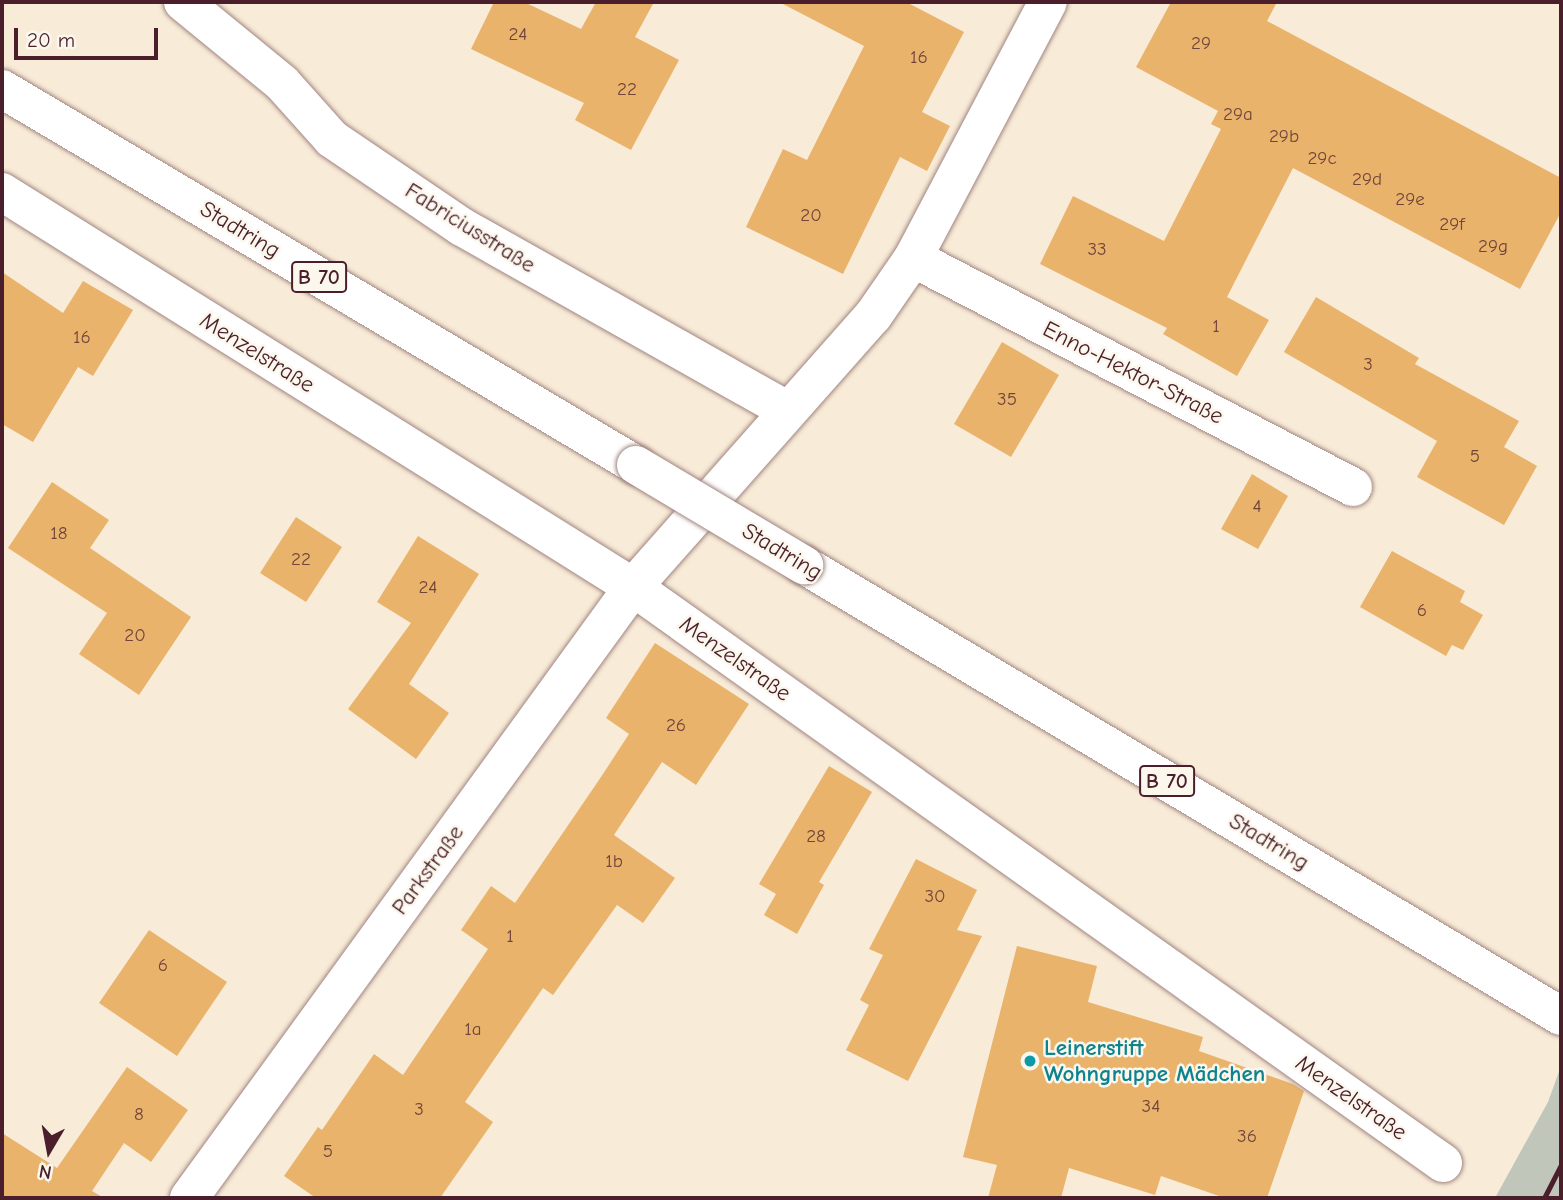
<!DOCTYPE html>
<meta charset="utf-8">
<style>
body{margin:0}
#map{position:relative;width:1563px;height:1200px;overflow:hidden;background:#f8ebd7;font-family:"Comic Neue",sans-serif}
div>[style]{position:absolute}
.industrial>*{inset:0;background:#c1c6ba}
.building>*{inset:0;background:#e9b36c}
.roads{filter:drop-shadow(0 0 2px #a18581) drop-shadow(0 0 2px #a18581)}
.street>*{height:38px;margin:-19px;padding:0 19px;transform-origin:19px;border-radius:19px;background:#fff}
.primary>*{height:38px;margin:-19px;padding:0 19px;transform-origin:19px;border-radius:19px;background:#fff}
.rail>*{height:5px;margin:-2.5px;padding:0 2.5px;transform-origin:2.5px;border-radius:2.5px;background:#4a1f2b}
.bridges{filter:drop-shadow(0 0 2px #a18581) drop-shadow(0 0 2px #a18581)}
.primary-bridge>*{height:38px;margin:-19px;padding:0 19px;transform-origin:19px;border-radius:19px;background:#fff}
.dots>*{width:19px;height:19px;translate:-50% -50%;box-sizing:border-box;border:4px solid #fbf7ec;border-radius:50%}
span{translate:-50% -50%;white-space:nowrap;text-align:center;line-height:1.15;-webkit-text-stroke:5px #fbf7ec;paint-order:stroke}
.number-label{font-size:19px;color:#72443b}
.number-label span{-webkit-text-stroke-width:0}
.shield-label span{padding:2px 5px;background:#fbf7ec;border:2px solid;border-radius:5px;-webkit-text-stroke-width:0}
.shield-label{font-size:21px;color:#4a1f2b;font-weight:700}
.street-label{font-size:23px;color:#4a1f2b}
.culture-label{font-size:23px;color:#0d838f;font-weight:700}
.left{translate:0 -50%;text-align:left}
.frame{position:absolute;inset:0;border:4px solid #4a1f2b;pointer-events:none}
.north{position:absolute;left:14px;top:1116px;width:70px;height:70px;-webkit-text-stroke:5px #fbf7ec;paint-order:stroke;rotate:190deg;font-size:19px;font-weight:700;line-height:28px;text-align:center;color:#4a1f2b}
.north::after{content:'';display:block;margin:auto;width:24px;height:32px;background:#4a1f2b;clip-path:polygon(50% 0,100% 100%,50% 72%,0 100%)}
.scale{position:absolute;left:14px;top:28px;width:144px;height:32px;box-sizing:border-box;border:4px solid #4a1f2b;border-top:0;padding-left:9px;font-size:21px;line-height:24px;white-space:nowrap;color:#4a1f2b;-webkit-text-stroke:5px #fbf7ec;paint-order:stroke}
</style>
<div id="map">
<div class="industrial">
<i style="clip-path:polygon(1561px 1066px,1561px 1198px,1495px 1198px,1548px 1102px)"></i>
</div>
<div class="building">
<i style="clip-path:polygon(494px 2px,524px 2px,581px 29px,596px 2px,654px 2px,635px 37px,679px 60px,631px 150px,575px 120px,584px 103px,471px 49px)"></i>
<i style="clip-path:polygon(779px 2px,906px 2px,964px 32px,922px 112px,950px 126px,927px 171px,900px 157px,843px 274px,746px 227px,783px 149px,807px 160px,864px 46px)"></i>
<i style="clip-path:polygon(1171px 2px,1277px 2px,1267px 21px,1561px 178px,1561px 212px,1520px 289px,1293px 168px,1227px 297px,1269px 320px,1237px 376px,1163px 334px,1167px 328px,1040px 264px,1073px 196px,1164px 241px,1221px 129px,1211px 124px,1218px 111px,1136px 67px)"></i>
<i style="clip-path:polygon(2px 272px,63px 313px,83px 281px,133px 310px,93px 376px,78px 367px,33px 442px,2px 424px)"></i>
<i style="clip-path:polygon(1316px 297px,1419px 358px,1415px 364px,1519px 421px,1504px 447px,1537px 466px,1504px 525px,1417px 477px,1437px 441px,1284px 352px)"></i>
<i style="clip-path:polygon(1002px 342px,1059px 375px,1011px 457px,954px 424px)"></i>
<i style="clip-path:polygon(1252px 474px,1288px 496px,1258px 549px,1221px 529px)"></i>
<i style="clip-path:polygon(52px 482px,109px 520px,90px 548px,191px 617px,139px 695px,79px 654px,107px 613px,8px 548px)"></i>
<i style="clip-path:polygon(296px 517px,342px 547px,306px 602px,260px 573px)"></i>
<i style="clip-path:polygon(418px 536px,479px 574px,409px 684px,449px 713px,416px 759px,348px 709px,411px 623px,377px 602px)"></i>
<i style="clip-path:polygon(1392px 551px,1465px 591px,1460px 602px,1483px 615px,1463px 650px,1452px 645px,1446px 656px,1360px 607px)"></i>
<i style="clip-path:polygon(655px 643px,749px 704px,696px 785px,662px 762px,614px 835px,675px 878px,643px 923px,617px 905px,553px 995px,543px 988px,465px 1102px,493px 1122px,440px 1198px,316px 1198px,284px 1176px,318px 1127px,322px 1130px,374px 1054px,403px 1075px,488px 949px,461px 930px,491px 886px,515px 903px,601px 777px,629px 734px,606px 718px)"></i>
<i style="clip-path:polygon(829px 766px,872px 792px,819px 882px,824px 885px,797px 934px,764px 915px,776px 894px,759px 884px)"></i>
<i style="clip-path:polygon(916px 859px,977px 890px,957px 930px,982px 936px,908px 1081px,846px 1050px,869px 1005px,860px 1000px,883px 955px,869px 949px)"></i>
<i style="clip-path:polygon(149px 930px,227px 982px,177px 1056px,99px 1003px)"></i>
<i style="clip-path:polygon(1017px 946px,1097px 966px,1088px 1002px,1203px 1037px,1199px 1051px,1293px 1084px,1304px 1091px,1267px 1198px,1225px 1198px,1161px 1176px,1155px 1195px,1069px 1168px,1061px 1198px,988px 1198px,997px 1165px,963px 1157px)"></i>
<i style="clip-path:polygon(127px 1067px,188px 1110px,151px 1162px,124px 1143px,92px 1191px,104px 1198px,2px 1198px,2px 1133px,57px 1168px)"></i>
</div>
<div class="roads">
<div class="street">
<i style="left:183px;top:2px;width:128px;rotate:39.3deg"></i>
<i style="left:282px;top:83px;width:75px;rotate:48.2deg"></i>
<i style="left:332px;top:139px;width:157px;rotate:34.1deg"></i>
<i style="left:462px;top:227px;width:374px;rotate:29.4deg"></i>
<i style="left:2px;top:192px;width:744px;rotate:32.05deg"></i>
<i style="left:633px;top:587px;width:994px;rotate:35.42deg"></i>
<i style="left:913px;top:258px;width:496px;rotate:27.5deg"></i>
<i style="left:189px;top:1198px;width:755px;rotate:-53.99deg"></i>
<i style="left:633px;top:587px;width:362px;rotate:-48.5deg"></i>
<i style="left:873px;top:316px;width:70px;rotate:-55.4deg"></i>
<i style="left:913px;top:258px;width:289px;rotate:-62.2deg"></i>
</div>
<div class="primary">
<i style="left:2px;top:89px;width:737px;rotate:30.67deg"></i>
<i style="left:804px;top:565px;width:881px;rotate:30.79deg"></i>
</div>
</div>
<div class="rail">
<i style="left:1544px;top:1198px;width:37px;rotate:-63deg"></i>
</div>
<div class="bridges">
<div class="primary-bridge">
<i style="left:636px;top:465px;width:196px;rotate:30.8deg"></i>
</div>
</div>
<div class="dots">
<i style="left:1030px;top:1061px;background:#0f9aa8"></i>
</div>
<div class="number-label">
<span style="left:518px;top:35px">24</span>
<span style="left:1201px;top:44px">29</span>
<span style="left:919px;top:58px">16</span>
<span style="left:627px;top:90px">22</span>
<span style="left:1238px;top:115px">29a</span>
<span style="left:1284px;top:137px">29b</span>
<span style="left:1322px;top:159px">29c</span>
<span style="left:1367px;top:180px">29d</span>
<span style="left:1410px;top:200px">29e</span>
<span style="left:811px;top:216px">20</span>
<span style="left:1452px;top:225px">29f</span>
<span style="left:1493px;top:247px">29g</span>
<span style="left:1097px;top:250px">33</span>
<span style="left:1216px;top:327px">1</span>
<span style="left:82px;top:338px">16</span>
<span style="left:1368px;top:365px">3</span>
<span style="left:1007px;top:400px">35</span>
<span style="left:1475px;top:457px">5</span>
<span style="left:1257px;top:507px">4</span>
<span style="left:59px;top:534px">18</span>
<span style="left:301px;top:560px">22</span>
<span style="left:428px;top:588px">24</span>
<span style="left:1422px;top:611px">6</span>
<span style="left:135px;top:636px">20</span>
<span style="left:676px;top:726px">26</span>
<span style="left:816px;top:837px">28</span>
<span style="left:614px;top:862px">1b</span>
<span style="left:935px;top:897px">30</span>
<span style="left:510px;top:937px">1</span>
<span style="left:163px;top:966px">6</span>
<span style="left:473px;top:1030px">1a</span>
<span style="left:1151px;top:1107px">34</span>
<span style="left:419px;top:1110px">3</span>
<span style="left:139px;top:1115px">8</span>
<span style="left:1247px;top:1137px">36</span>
<span style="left:328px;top:1152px">5</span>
</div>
<div class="shield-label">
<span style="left:319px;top:277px">B 70</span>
<span style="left:1167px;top:781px">B 70</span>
</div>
<div class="street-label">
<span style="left:470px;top:228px;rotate:32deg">Fabriciusstraße</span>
<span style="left:240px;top:230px;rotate:31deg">Stadtring</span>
<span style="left:257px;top:353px;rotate:32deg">Menzelstraße</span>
<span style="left:1133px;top:373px;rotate:27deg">Enno-Hektor-Straße</span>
<span style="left:782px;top:552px;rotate:31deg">Stadtring</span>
<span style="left:735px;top:659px;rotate:35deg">Menzelstraße</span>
<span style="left:1269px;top:842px;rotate:31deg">Stadtring</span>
<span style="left:428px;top:870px;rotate:-54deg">Parkstraße</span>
<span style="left:1351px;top:1098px;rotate:35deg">Menzelstraße</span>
</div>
<div class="culture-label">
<span class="left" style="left:1044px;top:1061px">Leinerstift<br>Wohngruppe Mädchen</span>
</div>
<div class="frame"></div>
<div class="north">N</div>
<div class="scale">20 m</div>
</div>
